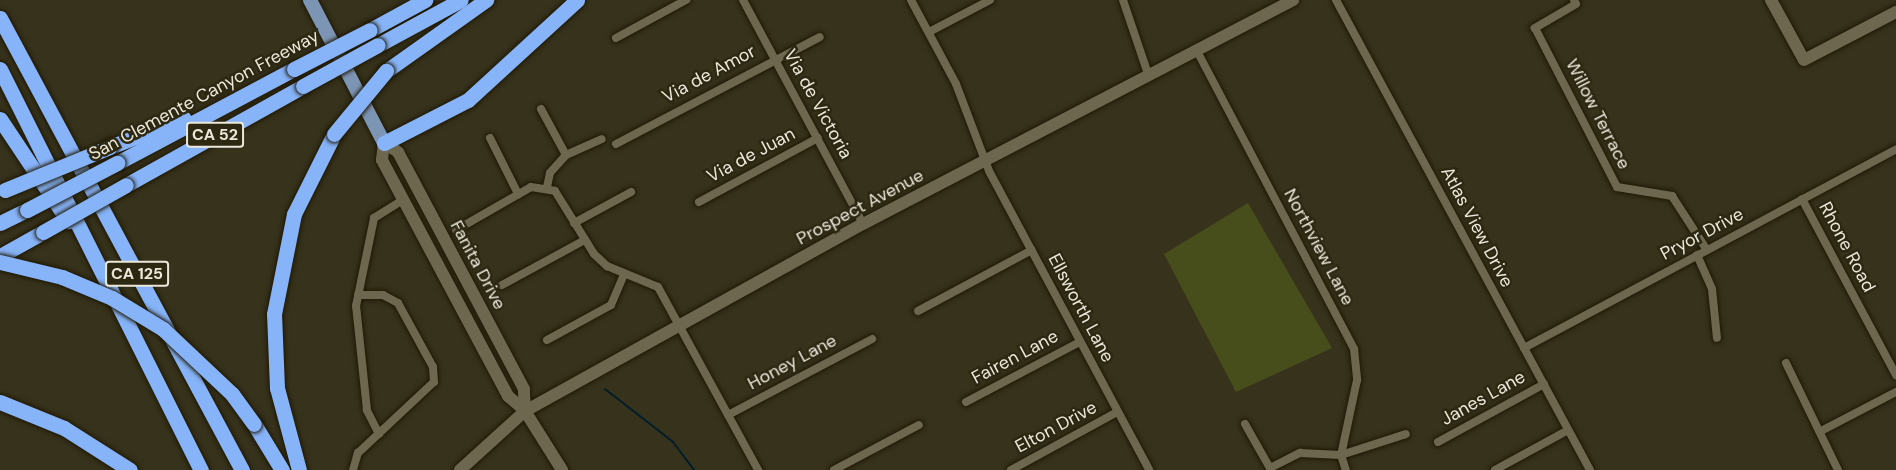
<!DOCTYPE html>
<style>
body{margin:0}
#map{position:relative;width:1896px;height:470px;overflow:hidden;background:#37321c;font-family:"DM Sans",sans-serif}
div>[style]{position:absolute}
.green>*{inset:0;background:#474d1b}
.stream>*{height:2px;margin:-1px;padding:0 1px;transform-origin:1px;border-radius:1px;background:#001d2a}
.roads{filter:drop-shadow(0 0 2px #1f1905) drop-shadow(0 0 2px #1f1905)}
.street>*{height:8px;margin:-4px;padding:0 4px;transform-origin:4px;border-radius:4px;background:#6d6750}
.secondary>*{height:12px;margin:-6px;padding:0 6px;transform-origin:6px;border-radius:6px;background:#6d6750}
.primary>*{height:14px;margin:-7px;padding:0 7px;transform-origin:7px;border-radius:7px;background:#7d95b5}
.highway>*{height:15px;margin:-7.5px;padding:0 7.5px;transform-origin:7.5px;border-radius:7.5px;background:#87b3f8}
.bridges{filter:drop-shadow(0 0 2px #1f1905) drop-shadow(0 0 2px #1f1905)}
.highway-bridge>*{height:15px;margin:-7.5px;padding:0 7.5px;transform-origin:7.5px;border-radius:7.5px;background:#87b3f8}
span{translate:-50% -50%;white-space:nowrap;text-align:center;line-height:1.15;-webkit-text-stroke:5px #2d2812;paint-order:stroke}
.shield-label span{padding:2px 4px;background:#2d2812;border:2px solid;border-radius:4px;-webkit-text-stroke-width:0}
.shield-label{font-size:16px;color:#ebe8da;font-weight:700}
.street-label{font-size:18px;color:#ebe8da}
</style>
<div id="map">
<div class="green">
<i style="clip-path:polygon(1248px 203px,1332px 348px,1236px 392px,1164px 254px)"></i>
</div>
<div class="stream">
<i style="left:605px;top:389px;width:86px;rotate:37.9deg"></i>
<i style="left:673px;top:442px;width:35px;rotate:53deg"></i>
</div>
<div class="roads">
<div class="street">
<i style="left:743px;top:0;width:254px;rotate:61.8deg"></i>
<i style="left:911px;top:0;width:95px;rotate:61.8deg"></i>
<i style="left:956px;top:84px;width:93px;rotate:69.2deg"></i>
<i style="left:989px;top:171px;width:339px;rotate:61.8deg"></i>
<i style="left:1123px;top:0;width:81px;rotate:71.3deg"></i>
<i style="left:1336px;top:0;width:534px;rotate:61.61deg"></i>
<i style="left:1574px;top:0;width:4px;rotate:63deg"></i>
<i style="left:1576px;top:4px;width:48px;rotate:149.7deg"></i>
<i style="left:1535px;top:28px;width:179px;rotate:62.7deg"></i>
<i style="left:1617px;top:187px;width:56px;rotate:9.3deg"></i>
<i style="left:1672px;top:196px;width:64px;rotate:57.1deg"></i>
<i style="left:929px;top:32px;width:69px;rotate:-27.7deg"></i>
<i style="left:616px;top:38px;width:80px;rotate:-28.5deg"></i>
<i style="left:1197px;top:51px;width:337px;rotate:62.2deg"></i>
<i style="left:1354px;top:349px;width:31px;rotate:84deg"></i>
<i style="left:1357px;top:380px;width:77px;rotate:102deg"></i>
<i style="left:1341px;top:455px;width:16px;rotate:72deg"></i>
<i style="left:541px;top:109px;width:52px;rotate:61.5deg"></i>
<i style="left:566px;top:155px;width:24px;rotate:132deg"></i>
<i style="left:550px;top:173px;width:14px;rotate:102deg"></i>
<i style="left:490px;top:138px;width:63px;rotate:63.4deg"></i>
<i style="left:616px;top:144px;width:230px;rotate:-27.7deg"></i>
<i style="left:566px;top:155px;width:39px;rotate:-24deg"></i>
<i style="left:1802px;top:199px;width:200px;rotate:61.9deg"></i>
<i style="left:699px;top:202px;width:135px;rotate:-28.3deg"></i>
<i style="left:574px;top:223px;width:65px;rotate:-28.5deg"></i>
<i style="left:456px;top:230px;width:86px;rotate:-29.8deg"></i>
<i style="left:531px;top:187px;width:24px;rotate:9deg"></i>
<i style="left:555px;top:191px;width:74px;rotate:58.2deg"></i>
<i style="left:594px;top:254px;width:18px;rotate:43deg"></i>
<i style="left:607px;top:266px;width:55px;rotate:22.4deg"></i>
<i style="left:658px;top:287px;width:209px;rotate:61.3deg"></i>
<i style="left:1697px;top:255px;width:37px;rotate:66deg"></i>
<i style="left:1712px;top:289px;width:49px;rotate:84.2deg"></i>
<i style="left:502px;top:285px;width:92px;rotate:-28.5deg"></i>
<i style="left:918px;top:311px;width:129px;rotate:-28.2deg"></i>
<i style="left:547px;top:340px;width:73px;rotate:-28.7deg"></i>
<i style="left:611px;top:305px;width:34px;rotate:-67deg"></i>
<i style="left:1524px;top:348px;width:422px;rotate:-28.1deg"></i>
<i style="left:1786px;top:363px;width:119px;rotate:64.1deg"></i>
<i style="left:966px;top:402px;width:129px;rotate:-27.8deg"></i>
<i style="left:728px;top:415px;width:163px;rotate:-27.8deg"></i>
<i style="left:1245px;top:424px;width:53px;rotate:60.5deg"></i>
<i style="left:1821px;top:431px;width:85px;rotate:-27.5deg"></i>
<i style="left:379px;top:434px;width:27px;rotate:-117deg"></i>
<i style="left:367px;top:410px;width:105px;rotate:-96deg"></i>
<i style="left:356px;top:306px;width:90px;rotate:-78.4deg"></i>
<i style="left:374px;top:218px;width:36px;rotate:-32deg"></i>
<i style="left:1438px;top:442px;width:121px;rotate:-28.7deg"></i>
<i style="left:1270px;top:468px;width:34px;rotate:-27deg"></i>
<i style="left:1300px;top:453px;width:41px;rotate:2.8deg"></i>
<i style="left:1341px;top:455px;width:68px;rotate:-17.9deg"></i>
<i style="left:353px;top:470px;width:18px;rotate:-74deg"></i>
<i style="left:358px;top:453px;width:104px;rotate:-43.1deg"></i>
<i style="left:434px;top:382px;width:15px;rotate:-94deg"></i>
<i style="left:433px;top:367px;width:73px;rotate:-118.7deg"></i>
<i style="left:398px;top:303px;width:17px;rotate:-152deg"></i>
<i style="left:383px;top:295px;width:25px;rotate:180deg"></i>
<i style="left:834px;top:470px;width:96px;rotate:-27.9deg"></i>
<i style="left:1011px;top:470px;width:121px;rotate:-28.7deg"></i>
<i style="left:1495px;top:470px;width:83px;rotate:-28.7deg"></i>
</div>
<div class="secondary">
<i style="left:1771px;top:0;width:68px;rotate:61.2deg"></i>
<i style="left:1804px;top:60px;width:104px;rotate:-27.6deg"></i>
<i style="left:525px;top:411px;width:22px;rotate:-93deg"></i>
<i style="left:524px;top:389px;width:268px;rotate:-118deg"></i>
<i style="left:398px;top:152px;width:17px;rotate:-147deg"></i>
<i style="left:384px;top:143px;width:17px;rotate:97deg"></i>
<i style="left:382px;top:160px;width:268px;rotate:61.9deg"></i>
<i style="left:508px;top:396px;width:23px;rotate:41deg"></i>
<i style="left:525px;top:411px;width:70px;rotate:57.9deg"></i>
<i style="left:460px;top:470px;width:88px;rotate:-42.2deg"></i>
<i style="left:525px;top:411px;width:386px;rotate:-29deg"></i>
<i style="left:863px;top:224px;width:485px;rotate:-27.5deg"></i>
</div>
<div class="primary">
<i style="left:310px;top:0;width:161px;rotate:62.6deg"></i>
</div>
<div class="highway">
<i style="left:0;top:18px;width:513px;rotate:61.84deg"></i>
<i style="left:370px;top:30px;width:63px;rotate:-28.6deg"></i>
<i style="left:378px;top:45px;width:94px;rotate:-28.5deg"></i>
<i style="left:0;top:69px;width:449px;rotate:63.4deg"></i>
<i style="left:386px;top:71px;width:123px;rotate:-35.4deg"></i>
<i style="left:0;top:119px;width:123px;rotate:56.3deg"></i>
<i style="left:384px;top:143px;width:94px;rotate:-27.1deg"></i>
<i style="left:468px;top:100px;width:148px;rotate:-42.5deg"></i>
<i style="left:110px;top:147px;width:79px;rotate:-21.7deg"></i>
<i style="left:117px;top:163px;width:200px;rotate:-28deg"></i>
<i style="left:126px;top:185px;width:203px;rotate:-29.2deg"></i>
<i style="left:0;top:223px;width:30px;rotate:-26deg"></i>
<i style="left:0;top:256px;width:49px;rotate:-29.2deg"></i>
<i style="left:0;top:402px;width:69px;rotate:22.1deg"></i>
<i style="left:64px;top:428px;width:78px;rotate:32.5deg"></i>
<i style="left:254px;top:424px;width:54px;rotate:58.7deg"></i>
<i style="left:299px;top:470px;width:85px;rotate:-105deg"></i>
<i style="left:277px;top:388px;width:74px;rotate:-92.3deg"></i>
<i style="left:274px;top:314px;width:102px;rotate:-78.7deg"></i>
<i style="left:294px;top:214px;width:89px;rotate:-63.4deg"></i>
</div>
</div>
<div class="bridges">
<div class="highway-bridge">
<i style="left:294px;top:69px;width:85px;rotate:-27.2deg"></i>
<i style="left:303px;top:86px;width:85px;rotate:-28.7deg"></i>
<i style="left:334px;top:134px;width:82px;rotate:-50.5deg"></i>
<i style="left:5px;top:190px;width:113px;rotate:-22.3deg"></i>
<i style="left:27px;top:210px;width:102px;rotate:-27.6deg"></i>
<i style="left:43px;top:232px;width:95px;rotate:-29.5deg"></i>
<i style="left:0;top:262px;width:64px;rotate:13.6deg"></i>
<i style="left:62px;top:277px;width:54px;rotate:22.8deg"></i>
<i style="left:112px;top:298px;width:60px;rotate:31.3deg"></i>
<i style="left:163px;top:329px;width:95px;rotate:43.3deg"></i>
<i style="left:232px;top:394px;width:37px;rotate:54deg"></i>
</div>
</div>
<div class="shield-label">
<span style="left:215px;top:135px">CA 52</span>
<span style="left:137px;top:274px">CA 125</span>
</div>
<div class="street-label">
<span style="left:709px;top:74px;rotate:-28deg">Via de Amor</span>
<span style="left:204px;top:95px;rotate:-28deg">San Clemente Canyon Freeway</span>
<span style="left:818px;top:104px;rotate:61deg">Via de Victoria</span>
<span style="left:1598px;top:114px;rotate:63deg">Willow Terrace</span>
<span style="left:751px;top:155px;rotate:-28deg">Via de Juan</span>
<span style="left:860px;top:207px;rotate:-28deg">Prospect Avenue</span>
<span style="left:1477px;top:227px;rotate:62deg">Atlas View Drive</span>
<span style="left:1702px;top:234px;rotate:-28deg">Pryor Drive</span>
<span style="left:1319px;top:247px;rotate:62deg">Northview Lane</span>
<span style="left:1847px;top:247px;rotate:62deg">Rhone Road</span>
<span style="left:478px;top:265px;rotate:62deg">Fanita Drive</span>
<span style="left:1081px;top:308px;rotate:62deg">Ellsworth Lane</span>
<span style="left:1015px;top:357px;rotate:-28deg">Fairen Lane</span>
<span style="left:792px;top:362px;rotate:-28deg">Honey Lane</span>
<span style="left:1483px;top:398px;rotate:-29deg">Janes Lane</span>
<span style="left:1056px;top:427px;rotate:-28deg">Elton Drive</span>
</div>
</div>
